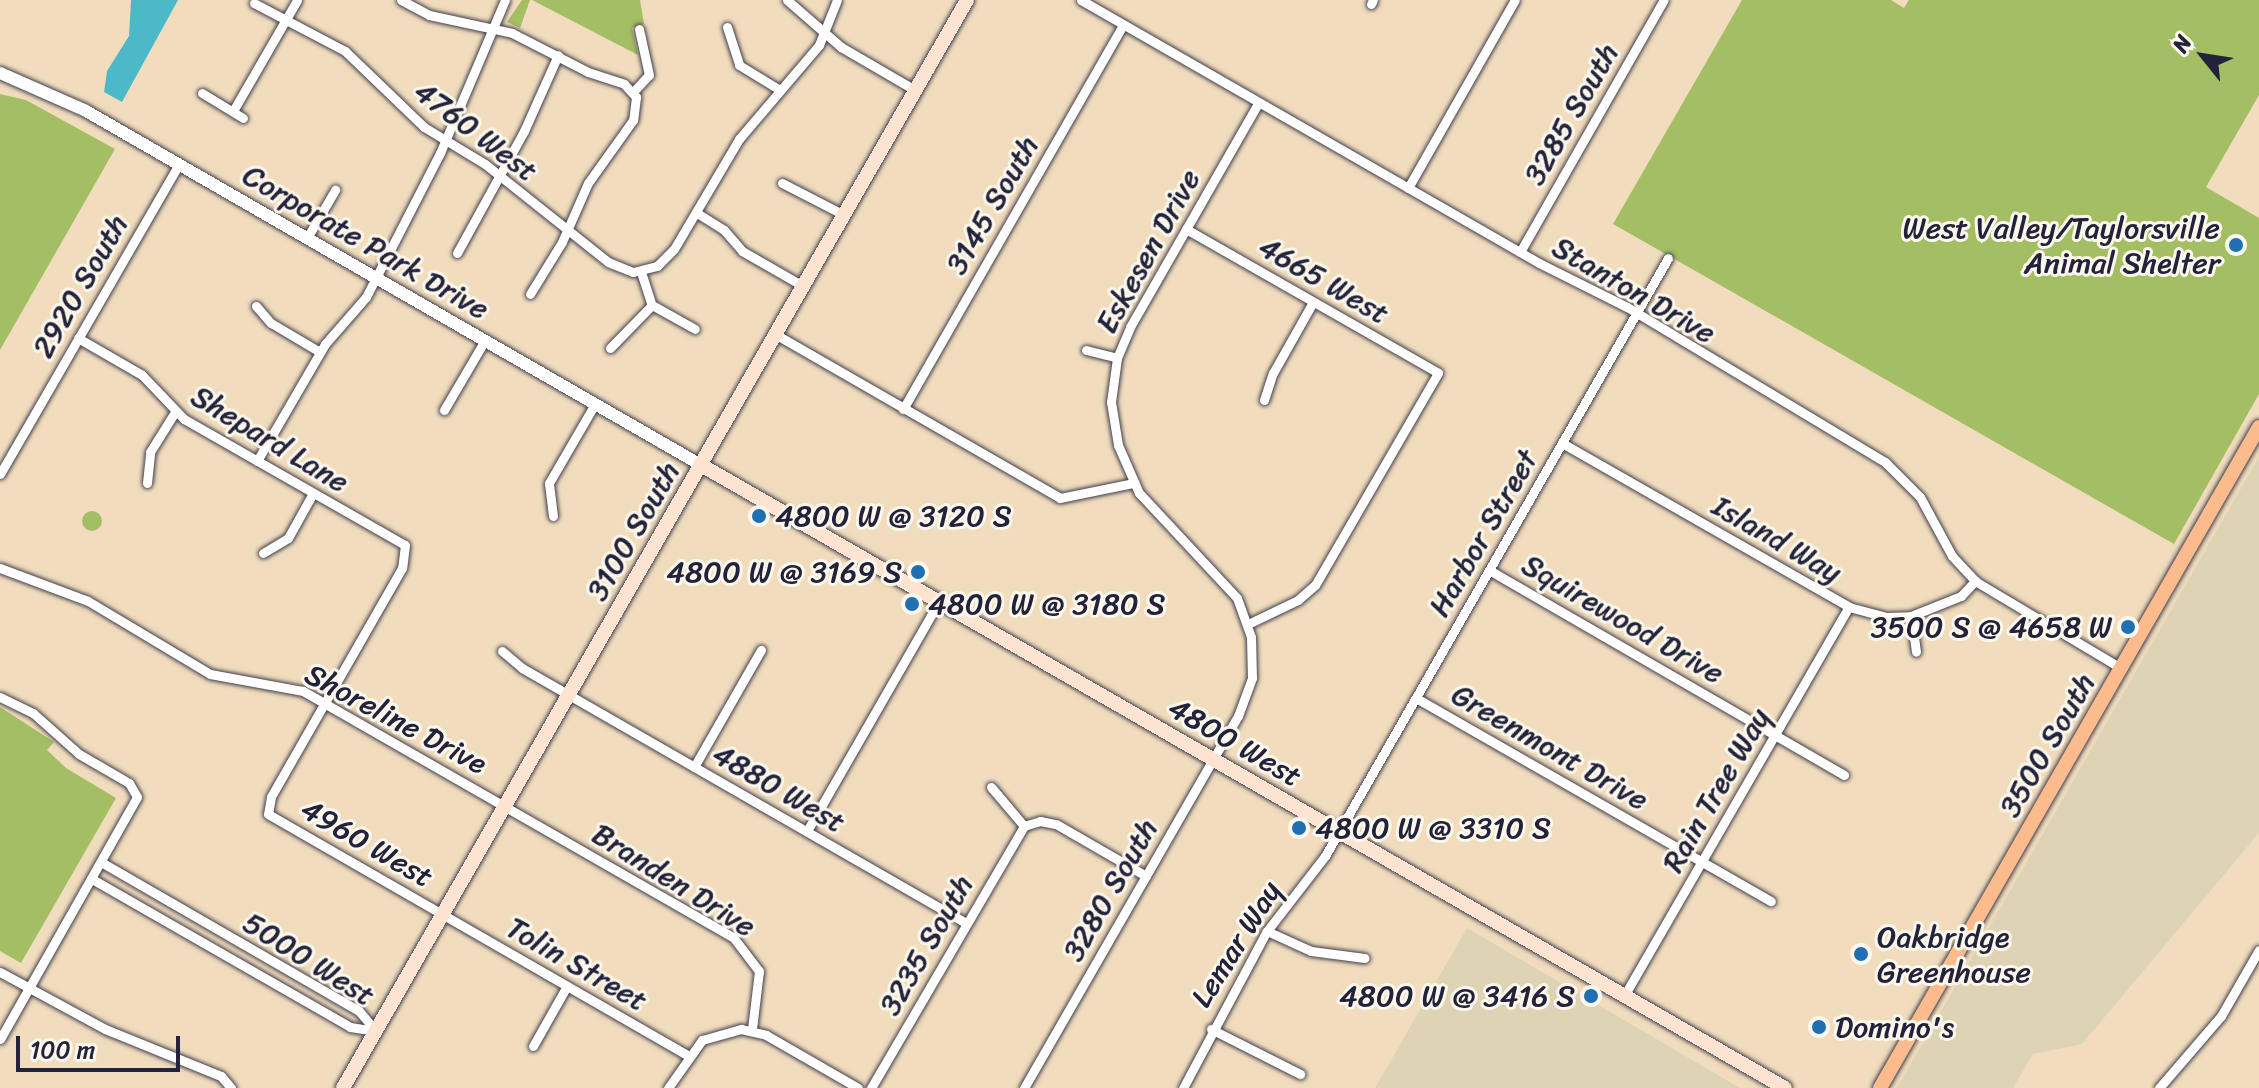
<!DOCTYPE html>
<style>
body{margin:0}
#map{position:relative;width:2259px;height:1088px;overflow:hidden;background:#f1ddbd;font-family:Sriracha,sans-serif}
div>[style]{position:absolute}
.built>*{inset:0;background:#ded3b5}
.green>*{inset:0;background:#a4be64}
.round{border-radius:50%}
.water>*{inset:0;background:#4db9c8}
.roads{filter:drop-shadow(0 0 2px #413e4e) drop-shadow(0 0 2px #413e4e)}
.minor>*{height:9px;margin:-4.5px;padding:0 4.5px;transform-origin:4.5px;border-radius:4.5px;background:#fff}
.tertiary>*{height:12px;margin:-6px;padding:0 6px;transform-origin:6px;border-radius:6px;background:#fff}
.secondary>*{height:14px;margin:-7px;padding:0 7px;transform-origin:7px;border-radius:7px;background:#fde4d1}
.primary>*{height:14px;margin:-7px;padding:0 7px;transform-origin:7px;border-radius:7px;background:#fbbb8c}
.dots>*{width:22px;height:22px;translate:-50% -50%;box-sizing:border-box;border:4px solid #fbf7ec;border-radius:50%}
span{translate:-50% -50%;white-space:nowrap;text-align:center;line-height:1.15;-webkit-text-stroke:6px #fbf7ec;paint-order:stroke}
.street-label{font-size:30px;color:#22223b}
.poi-label{font-size:30px;color:#22223b}
.right{translate:-100% -50%;text-align:right}
.left{translate:0 -50%;text-align:left}
.north{position:absolute;left:2163px;top:16px;width:80px;height:80px;-webkit-text-stroke:6px #fbf7ec;paint-order:stroke;rotate:300deg;font-size:22px;font-weight:700;line-height:32px;text-align:center;color:#22223b}
.north::after{content:'';display:block;margin:auto;width:28px;height:36px;background:#22223b;clip-path:polygon(50% 0,100% 100%,50% 72%,0 100%)}
.scale{position:absolute;left:16px;top:1036px;width:164px;height:36px;box-sizing:border-box;border:4px solid #22223b;border-top:0;padding-left:10px;font-size:24px;line-height:28px;white-space:nowrap;color:#22223b;-webkit-text-stroke:6px #fbf7ec;paint-order:stroke}
</style>
<div id="map">
<div class="built">
<i style="clip-path:polygon(2259px 457px,2259px 833px,2082px 1044px,2033px 1054px,2013px 1088px,1897px 1088px)"></i>
<i style="clip-path:polygon(1467px 928px,1740px 1088px,1375px 1088px)"></i>
</div>
<div class="green">
<i style="clip-path:polygon(522px 0,530px 0,520px 28px,507px 22px)"></i>
<i style="clip-path:polygon(532px 0,640px 0,644px 24px,632px 28px,638px 55px)"></i>
<i style="clip-path:polygon(1742px 0,1891px 0,1904px 8px,1909px 0,2259px 0,2259px 95px,2206px 187px,2259px 218px,2259px 394px,2174px 544px,1613px 224px)"></i>
<i style="clip-path:polygon(0 94px,26px 100px,115px 149px,0 350px)"></i>
<i class="round" style="left:82px;top:511px;width:20px;height:20px"></i>
<i style="clip-path:polygon(0 707px,54px 742px,47px 750px,66px 768px,116px 798px,21px 963px,0 951px)"></i>
</div>
<div class="water">
<i style="clip-path:polygon(131px 0,178px 0,122px 102px,104px 92px,107px 71px,129px 36px)"></i>
</div>
<div class="roads">
<div class="minor">
<i style="left:401px;top:0;width:32px;rotate:28deg"></i>
<i style="left:429px;top:15px;width:85px;rotate:12.2deg"></i>
<i style="left:512px;top:33px;width:85px;rotate:27.2deg"></i>
<i style="left:588px;top:72px;width:38px;rotate:18deg"></i>
<i style="left:624px;top:84px;width:18px;rotate:47deg"></i>
<i style="left:636px;top:97px;width:23px;rotate:97deg"></i>
<i style="left:633px;top:120px;width:77px;rotate:125.5deg"></i>
<i style="left:588px;top:183px;width:64px;rotate:113.8deg"></i>
<i style="left:562px;top:242px;width:61px;rotate:121.6deg"></i>
<i style="left:787px;top:0;width:72px;rotate:41deg"></i>
<i style="left:841px;top:47px;width:86px;rotate:30.2deg"></i>
<i style="left:1081px;top:0;width:528px;rotate:29.87deg"></i>
<i style="left:1539px;top:263px;width:98px;rotate:26.6deg"></i>
<i style="left:1627px;top:307px;width:301px;rotate:31deg"></i>
<i style="left:1885px;top:462px;width:49px;rotate:45deg"></i>
<i style="left:1920px;top:497px;width:67px;rotate:61.5deg"></i>
<i style="left:1952px;top:556px;width:34px;rotate:47deg"></i>
<i style="left:1975px;top:581px;width:170px;rotate:30.8deg"></i>
<i style="left:254px;top:3px;width:103px;rotate:27.8deg"></i>
<i style="left:345px;top:51px;width:110px;rotate:43.9deg"></i>
<i style="left:424px;top:127px;width:71px;rotate:31.2deg"></i>
<i style="left:485px;top:164px;width:157px;rotate:38.5deg"></i>
<i style="left:608px;top:262px;width:27px;rotate:22deg"></i>
<i style="left:633px;top:272px;width:25px;rotate:-14deg"></i>
<i style="left:657px;top:266px;width:24px;rotate:-45deg"></i>
<i style="left:674px;top:249px;width:128px;rotate:-59.4deg"></i>
<i style="left:739px;top:139px;width:123px;rotate:-49.6deg"></i>
<i style="left:819px;top:45px;width:48px;rotate:-68.2deg"></i>
<i style="left:1371px;top:4px;width:4px;rotate:-63deg"></i>
<i style="left:727px;top:27px;width:40px;rotate:72deg"></i>
<i style="left:739px;top:65px;width:48px;rotate:31.4deg"></i>
<i style="left:633px;top:92px;width:23px;rotate:-47deg"></i>
<i style="left:649px;top:75px;width:47px;rotate:-102.3deg"></i>
<i style="left:202px;top:93px;width:48px;rotate:31.4deg"></i>
<i style="left:233px;top:111px;width:128px;rotate:-60deg"></i>
<i style="left:782px;top:183px;width:70px;rotate:27.3deg"></i>
<i style="left:1408px;top:188px;width:216px;rotate:-60.4deg"></i>
<i style="left:697px;top:213px;width:32px;rotate:32deg"></i>
<i style="left:724px;top:230px;width:28px;rotate:49deg"></i>
<i style="left:742px;top:251px;width:70px;rotate:29.8deg"></i>
<i style="left:1186px;top:229px;width:290px;rotate:29.7deg"></i>
<i style="left:1438px;top:373px;width:245px;rotate:120.1deg"></i>
<i style="left:1315px;top:585px;width:23px;rotate:139deg"></i>
<i style="left:1298px;top:600px;width:55px;rotate:154.4deg"></i>
<i style="left:307px;top:238px;width:56px;rotate:-59.7deg"></i>
<i style="left:1520px;top:252px;width:290px;rotate:-60.3deg"></i>
<i style="left:457px;top:253px;width:139px;rotate:-61.2deg"></i>
<i style="left:524px;top:131px;width:83px;rotate:-65.9deg"></i>
<i style="left:641px;top:272px;width:35px;rotate:72deg"></i>
<i style="left:652px;top:305px;width:49px;rotate:29.2deg"></i>
<i style="left:256px;top:306px;width:23px;rotate:49deg"></i>
<i style="left:271px;top:323px;width:57px;rotate:30.6deg"></i>
<i style="left:775px;top:334px;width:329px;rotate:29.9deg"></i>
<i style="left:1060px;top:498px;width:76px;rotate:-11.5deg"></i>
<i style="left:78px;top:338px;width:74px;rotate:30deg"></i>
<i style="left:142px;top:375px;width:61px;rotate:46.3deg"></i>
<i style="left:184px;top:419px;width:254px;rotate:29.7deg"></i>
<i style="left:405px;top:545px;width:23px;rotate:97deg"></i>
<i style="left:402px;top:568px;width:264px;rotate:119.8deg"></i>
<i style="left:271px;top:797px;width:17px;rotate:100deg"></i>
<i style="left:268px;top:814px;width:483px;rotate:29.9deg"></i>
<i style="left:610px;top:348px;width:60px;rotate:-45.7deg"></i>
<i style="left:1086px;top:350px;width:32px;rotate:14deg"></i>
<i style="left:1264px;top:400px;width:28px;rotate:-72deg"></i>
<i style="left:1273px;top:373px;width:81px;rotate:-60.6deg"></i>
<i style="left:903px;top:409px;width:443px;rotate:-60.2deg"></i>
<i style="left:444px;top:410px;width:81px;rotate:-59.6deg"></i>
<i style="left:1562px;top:443px;width:331px;rotate:29.7deg"></i>
<i style="left:1849px;top:607px;width:38px;rotate:15deg"></i>
<i style="left:1886px;top:617px;width:25px;rotate:-2deg"></i>
<i style="left:1911px;top:616px;width:54px;rotate:-21.8deg"></i>
<i style="left:1961px;top:596px;width:21px;rotate:-47deg"></i>
<i style="left:257px;top:461px;width:135px;rotate:-59.8deg"></i>
<i style="left:325px;top:344px;width:62px;rotate:-48.9deg"></i>
<i style="left:366px;top:297px;width:162px;rotate:-62.8deg"></i>
<i style="left:440px;top:153px;width:166px;rotate:-67deg"></i>
<i style="left:0;top:474px;width:358px;rotate:-60deg"></i>
<i style="left:147px;top:483px;width:31px;rotate:-84deg"></i>
<i style="left:150px;top:452px;width:47px;rotate:-58deg"></i>
<i style="left:553px;top:516px;width:33px;rotate:-97deg"></i>
<i style="left:549px;top:483px;width:91px;rotate:-59.8deg"></i>
<i style="left:263px;top:553px;width:29px;rotate:-31deg"></i>
<i style="left:288px;top:538px;width:51px;rotate:-60.9deg"></i>
<i style="left:0;top:568px;width:94px;rotate:20.6deg"></i>
<i style="left:88px;top:601px;width:142px;rotate:30.9deg"></i>
<i style="left:210px;top:674px;width:95px;rotate:10.4deg"></i>
<i style="left:303px;top:691px;width:495px;rotate:29.8deg"></i>
<i style="left:733px;top:937px;width:43px;rotate:52.6deg"></i>
<i style="left:759px;top:971px;width:58px;rotate:96.9deg"></i>
<i style="left:1489px;top:570px;width:410px;rotate:30deg"></i>
<i style="left:1911px;top:616px;width:36px;rotate:82deg"></i>
<i style="left:502px;top:651px;width:26px;rotate:40deg"></i>
<i style="left:522px;top:668px;width:512px;rotate:29.87deg"></i>
<i style="left:0;top:697px;width:37px;rotate:26deg"></i>
<i style="left:33px;top:713px;width:62px;rotate:41.7deg"></i>
<i style="left:79px;top:754px;width:58px;rotate:30.1deg"></i>
<i style="left:129px;top:783px;width:16px;rotate:60deg"></i>
<i style="left:137px;top:797px;width:278px;rotate:119.5deg"></i>
<i style="left:1416px;top:698px;width:409px;rotate:29.8deg"></i>
<i style="left:694px;top:767px;width:135px;rotate:-60.2deg"></i>
<i style="left:991px;top:787px;width:51px;rotate:49.8deg"></i>
<i style="left:1024px;top:826px;width:17px;rotate:-17deg"></i>
<i style="left:1040px;top:821px;width:16px;rotate:11deg"></i>
<i style="left:1056px;top:824px;width:104px;rotate:30deg"></i>
<i style="left:807px;top:831px;width:265px;rotate:-60.1deg"></i>
<i style="left:101px;top:862px;width:298px;rotate:30deg"></i>
<i style="left:359px;top:1011px;width:26px;rotate:50deg"></i>
<i style="left:92px;top:879px;width:297px;rotate:29.8deg"></i>
<i style="left:350px;top:1027px;width:26px;rotate:9deg"></i>
<i style="left:1267px;top:931px;width:48px;rotate:24.4deg"></i>
<i style="left:1311px;top:951px;width:54px;rotate:7.4deg"></i>
<i style="left:0;top:972px;width:119px;rotate:28.5deg"></i>
<i style="left:105px;top:1029px;width:125px;rotate:22.1deg"></i>
<i style="left:221px;top:1076px;width:16px;rotate:50deg"></i>
<i style="left:1624px;top:996px;width:449px;rotate:-60deg"></i>
<i style="left:1211px;top:1029px;width:100px;rotate:26.8deg"></i>
<i style="left:533px;top:1046px;width:69px;rotate:-60.5deg"></i>
<i style="left:668px;top:1088px;width:59px;rotate:-54.7deg"></i>
<i style="left:702px;top:1040px;width:41px;rotate:-15.8deg"></i>
<i style="left:741px;top:1029px;width:26px;rotate:13deg"></i>
<i style="left:766px;top:1035px;width:106px;rotate:29.9deg"></i>
<i style="left:871px;top:1088px;width:303px;rotate:-59.7deg"></i>
<i style="left:1024px;top:1088px;width:429px;rotate:-60.1deg"></i>
<i style="left:1238px;top:716px;width:40px;rotate:-69.8deg"></i>
<i style="left:1252px;top:678px;width:41px;rotate:-91.4deg"></i>
<i style="left:1251px;top:637px;width:41px;rotate:-109.7deg"></i>
<i style="left:1237px;top:598px;width:144px;rotate:-133deg"></i>
<i style="left:1139px;top:493px;width:52px;rotate:-113.6deg"></i>
<i style="left:1118px;top:445px;width:44px;rotate:-99.2deg"></i>
<i style="left:1111px;top:402px;width:44px;rotate:-82.2deg"></i>
<i style="left:1117px;top:358px;width:34px;rotate:-67deg"></i>
<i style="left:1130px;top:327px;width:259px;rotate:-60.2deg"></i>
<i style="left:1183px;top:1088px;width:178px;rotate:-61.9deg"></i>
<i style="left:1267px;top:931px;width:95px;rotate:-52.3deg"></i>
<i style="left:1325px;top:856px;width:689px;rotate:-60.16deg"></i>
<i style="left:2159px;top:1088px;width:95px;rotate:-49.3deg"></i>
<i style="left:2221px;top:1016px;width:76px;rotate:-60.1deg"></i>
</div>
<div class="tertiary">
<i style="left:0;top:73px;width:94px;rotate:23.8deg"></i>
<i style="left:86px;top:111px;width:710px;rotate:29.93deg"></i>
</div>
<div class="secondary">
<i style="left:701px;top:465px;width:1250px;rotate:29.89deg"></i>
<i style="left:343px;top:1088px;width:1254px;rotate:-60.16deg"></i>
</div>
<div class="primary">
<i style="left:1880px;top:1088px;width:762px;rotate:-60.17deg"></i>
</div>
</div>
<div class="dots">
<i style="left:2236px;top:245px;background:#1f6fb2"></i>
<i style="left:759px;top:516px;background:#1f6fb2"></i>
<i style="left:918px;top:572px;background:#1f6fb2"></i>
<i style="left:912px;top:604px;background:#1f6fb2"></i>
<i style="left:2128px;top:627px;background:#1f6fb2"></i>
<i style="left:1299px;top:828px;background:#1f6fb2"></i>
<i style="left:1861px;top:954px;background:#1f6fb2"></i>
<i style="left:1591px;top:996px;background:#1f6fb2"></i>
<i style="left:1819px;top:1027px;background:#1f6fb2"></i>
</div>
<div class="street-label">
<span style="left:1571px;top:114px;rotate:-60deg">3285 South</span>
<span style="left:476px;top:131px;rotate:37deg">4760 West</span>
<span style="left:992px;top:205px;rotate:-60deg">3145 South</span>
<span style="left:366px;top:242px;rotate:30deg">Corporate Park Drive</span>
<span style="left:1148px;top:251px;rotate:-61deg">Eskesen Drive</span>
<span style="left:1324px;top:280px;rotate:30deg">4665 West</span>
<span style="left:80px;top:286px;rotate:-60deg">2920 South</span>
<span style="left:1634px;top:290px;rotate:30deg">Stanton Drive</span>
<span style="left:270px;top:439px;rotate:31deg">Shepard Lane</span>
<span style="left:633px;top:531px;rotate:-60deg">3100 South</span>
<span style="left:1483px;top:533px;rotate:-60deg">Harbor Street</span>
<span style="left:1777px;top:539px;rotate:30deg">Island Way</span>
<span style="left:1623px;top:619px;rotate:30deg">Squirewood Drive</span>
<span style="left:396px;top:719px;rotate:28deg">Shoreline Drive</span>
<span style="left:1235px;top:742px;rotate:30deg">4800 West</span>
<span style="left:2047px;top:745px;rotate:-60deg">3500 South</span>
<span style="left:1550px;top:747px;rotate:30deg">Greenmont Drive</span>
<span style="left:779px;top:788px;rotate:30deg">4880 West</span>
<span style="left:1716px;top:790px;rotate:-60deg">Rain Tree Way</span>
<span style="left:367px;top:843px;rotate:30deg">4960 West</span>
<span style="left:674px;top:880px;rotate:32deg">Branden Drive</span>
<span style="left:1110px;top:890px;rotate:-60deg">3280 South</span>
<span style="left:1236px;top:944px;rotate:-58deg">Lemar Way</span>
<span style="left:926px;top:945px;rotate:-60deg">3235 South</span>
<span style="left:309px;top:959px;rotate:32deg">5000 West</span>
<span style="left:577px;top:964px;rotate:30deg">Tolin Street</span>
</div>
<div class="poi-label">
<span class="right" style="left:2220px;top:245px">West Valley/Taylorsville<br>Animal Shelter</span>
<span class="left" style="left:775px;top:516px">4800 W @ 3120 S</span>
<span class="right" style="left:902px;top:572px">4800 W @ 3169 S</span>
<span class="left" style="left:928px;top:604px">4800 W @ 3180 S</span>
<span class="right" style="left:2112px;top:627px">3500 S @ 4658 W</span>
<span class="left" style="left:1315px;top:828px">4800 W @ 3310 S</span>
<span class="left" style="left:1877px;top:954px">Oakbridge<br>Greenhouse</span>
<span class="right" style="left:1575px;top:996px">4800 W @ 3416 S</span>
<span class="left" style="left:1835px;top:1027px">Domino's</span>
</div>
<div class="north">N</div>
<div class="scale">100 m</div>
</div>
